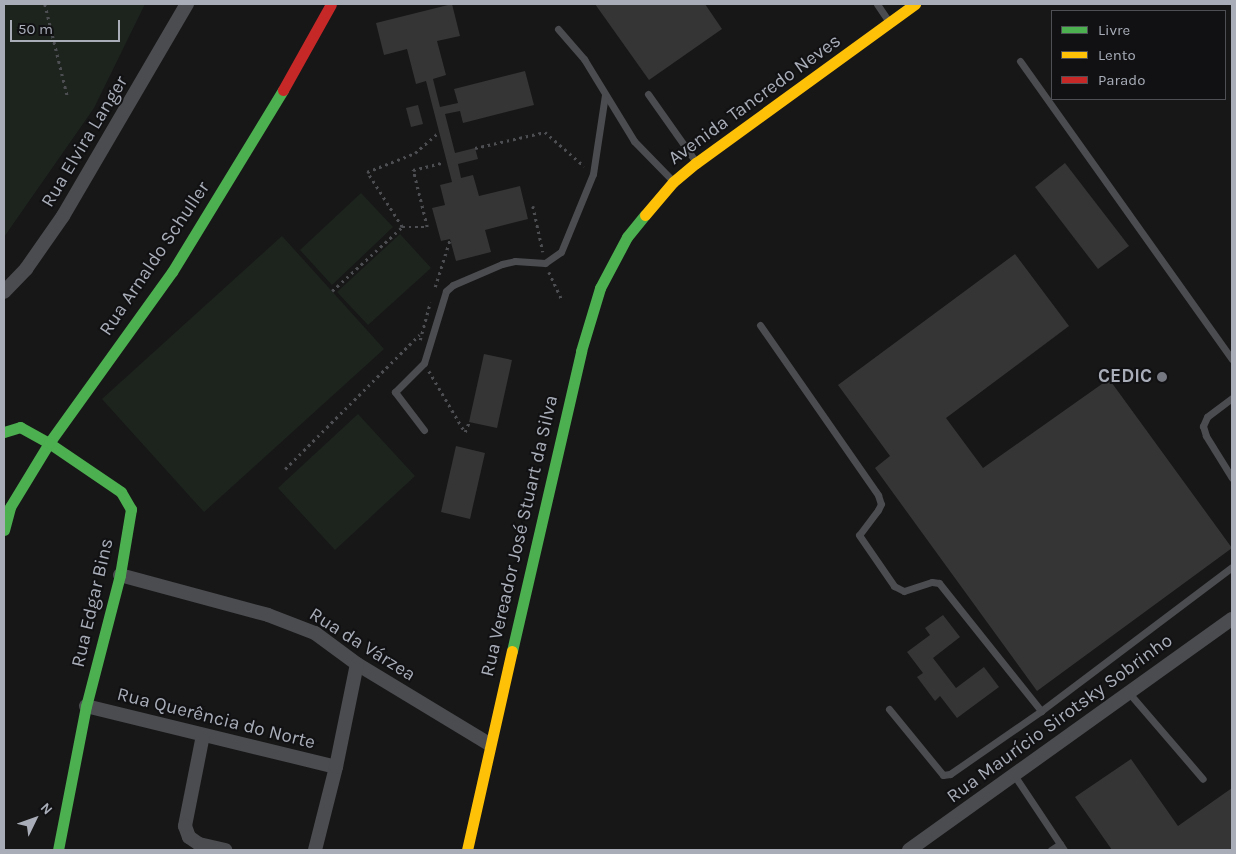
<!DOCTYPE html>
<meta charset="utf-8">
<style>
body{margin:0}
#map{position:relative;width:1236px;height:854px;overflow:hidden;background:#171717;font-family:Karla,sans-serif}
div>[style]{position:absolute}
.green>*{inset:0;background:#1d241e}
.building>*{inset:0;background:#353536}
.path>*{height:2.5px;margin-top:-1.25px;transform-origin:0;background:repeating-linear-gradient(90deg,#4d4e52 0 2.5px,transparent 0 6.5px)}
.lane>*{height:7px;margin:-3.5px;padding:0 3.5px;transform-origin:3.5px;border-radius:3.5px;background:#4b4c50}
.street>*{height:14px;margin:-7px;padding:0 7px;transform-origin:7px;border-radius:7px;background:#4b4c50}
.fast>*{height:11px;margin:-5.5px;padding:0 5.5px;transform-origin:5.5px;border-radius:5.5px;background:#4caf50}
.slow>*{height:11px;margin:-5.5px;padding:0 5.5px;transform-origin:5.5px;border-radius:5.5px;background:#ffc107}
.jam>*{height:11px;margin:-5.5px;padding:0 5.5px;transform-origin:5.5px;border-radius:5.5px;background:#c62828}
.dots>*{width:14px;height:14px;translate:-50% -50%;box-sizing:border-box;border:2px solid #111113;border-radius:50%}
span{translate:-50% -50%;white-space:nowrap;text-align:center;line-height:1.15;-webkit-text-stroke:4px #111113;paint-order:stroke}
.street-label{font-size:19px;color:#a8adb8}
.poi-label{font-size:19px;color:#a8adb8;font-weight:700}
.right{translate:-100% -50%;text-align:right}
.frame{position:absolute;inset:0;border:5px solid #a8adb8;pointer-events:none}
.legend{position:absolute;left:1051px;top:10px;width:175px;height:90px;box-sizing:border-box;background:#111113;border:1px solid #4d4f55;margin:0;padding:6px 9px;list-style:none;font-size:15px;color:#a8adb8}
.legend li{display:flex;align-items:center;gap:10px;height:25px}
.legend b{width:25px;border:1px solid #4d4f55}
.north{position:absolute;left:10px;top:794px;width:50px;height:50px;-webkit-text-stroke:4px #111113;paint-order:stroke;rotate:48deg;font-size:14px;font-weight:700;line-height:20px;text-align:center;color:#a8adb8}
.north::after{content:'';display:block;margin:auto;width:18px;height:22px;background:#a8adb8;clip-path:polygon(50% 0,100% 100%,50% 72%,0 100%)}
.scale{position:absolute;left:10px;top:20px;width:110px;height:22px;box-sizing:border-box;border:2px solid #a8adb8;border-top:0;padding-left:6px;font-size:15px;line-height:18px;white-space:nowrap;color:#a8adb8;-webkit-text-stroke:4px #111113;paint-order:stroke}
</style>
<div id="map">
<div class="green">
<i style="clip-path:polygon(4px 4px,145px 4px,94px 108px,4px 237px)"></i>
<i style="clip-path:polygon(361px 193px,393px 227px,332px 285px,300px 250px)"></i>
<i style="clip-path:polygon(400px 234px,431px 268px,368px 325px,337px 292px)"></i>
<i style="clip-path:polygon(282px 236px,384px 349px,204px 512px,102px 399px)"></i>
<i style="clip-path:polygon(358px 414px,415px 476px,335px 550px,278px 488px)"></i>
</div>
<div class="building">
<i style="clip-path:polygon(452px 4px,460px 36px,437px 41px,446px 75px,433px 79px,440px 107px,458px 103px,454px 89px,525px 71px,534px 105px,463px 123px,460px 111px,445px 114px,455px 153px,475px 148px,478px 159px,458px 164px,461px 178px,473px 175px,479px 196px,520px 186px,528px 219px,485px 230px,491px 252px,456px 261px,450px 239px,441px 241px,432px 208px,445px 205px,440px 185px,452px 182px,426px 81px,416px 84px,407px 49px,384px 55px,376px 23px)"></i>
<i style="clip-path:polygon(595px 4px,705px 4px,722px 29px,649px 80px)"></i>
<i style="clip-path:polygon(418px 105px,423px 124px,411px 127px,406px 108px)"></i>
<i style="clip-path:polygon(1065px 163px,1129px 246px,1098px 269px,1035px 187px)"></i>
<i style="clip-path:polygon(1015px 254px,1069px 326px,946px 418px,983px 468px,1109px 379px,1232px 548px,1037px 691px,875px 468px,890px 456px,838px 385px)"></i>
<i style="clip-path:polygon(484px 354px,512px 360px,497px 428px,469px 422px)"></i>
<i style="clip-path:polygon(456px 446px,485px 453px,470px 519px,441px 512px)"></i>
<i style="clip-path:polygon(943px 615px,960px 637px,933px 658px,956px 688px,984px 667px,999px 687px,957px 718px,940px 696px,935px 701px,917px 677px,923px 673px,907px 652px,930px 635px,925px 628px)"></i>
<i style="clip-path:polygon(1131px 759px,1178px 826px,1232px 788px,1232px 850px,1112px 850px,1075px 797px)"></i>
</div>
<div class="path">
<i style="left:45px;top:4px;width:97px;rotate:76.3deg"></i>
<i style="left:475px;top:148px;width:72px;rotate:-12.9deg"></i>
<i style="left:545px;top:132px;width:52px;rotate:41.1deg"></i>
<i style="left:533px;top:206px;width:47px;rotate:77.7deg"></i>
<i style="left:402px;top:227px;width:65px;rotate:-122.5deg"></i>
<i style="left:367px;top:172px;width:52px;rotate:-21.6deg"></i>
<i style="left:415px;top:153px;width:32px;rotate:-41deg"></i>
<i style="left:549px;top:272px;width:31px;rotate:65deg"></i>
<i style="left:435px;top:287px;width:50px;rotate:-72.6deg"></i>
<i style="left:332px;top:291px;width:95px;rotate:-42.4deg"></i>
<i style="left:402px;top:227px;width:25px"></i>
<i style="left:427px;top:227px;width:59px;rotate:-103.8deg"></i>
<i style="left:413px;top:170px;width:29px;rotate:-14deg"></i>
<i style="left:420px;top:340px;width:39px;rotate:-75deg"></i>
<i style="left:429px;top:371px;width:71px;rotate:59.5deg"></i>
<i style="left:465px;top:432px;width:11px;rotate:-68deg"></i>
<i style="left:285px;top:469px;width:190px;rotate:-45deg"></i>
</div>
<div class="lane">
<i style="left:877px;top:4px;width:22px;rotate:56deg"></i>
<i style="left:558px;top:29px;width:40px;rotate:49deg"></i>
<i style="left:584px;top:59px;width:96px;rotate:58.6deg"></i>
<i style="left:634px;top:141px;width:56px;rotate:45.7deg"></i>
<i style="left:1020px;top:61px;width:366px;rotate:54.6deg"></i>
<i style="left:648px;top:94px;width:83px;rotate:54.8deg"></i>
<i style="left:760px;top:325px;width:207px;rotate:55.2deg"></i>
<i style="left:878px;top:495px;width:9px;rotate:72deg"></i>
<i style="left:881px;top:504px;width:7px;rotate:117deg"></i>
<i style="left:878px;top:510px;width:31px;rotate:127deg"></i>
<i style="left:859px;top:535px;width:62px;rotate:55.5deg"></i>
<i style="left:894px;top:586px;width:11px;rotate:27deg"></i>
<i style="left:904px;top:591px;width:29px;rotate:-18deg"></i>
<i style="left:932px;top:582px;width:7px;rotate:8deg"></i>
<i style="left:939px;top:583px;width:164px;rotate:51.4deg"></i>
<i style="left:1041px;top:711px;width:239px;rotate:-37deg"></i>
<i style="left:1232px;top:398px;width:31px;rotate:143deg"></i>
<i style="left:1207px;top:417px;width:10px;rotate:114deg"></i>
<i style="left:1203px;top:426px;width:10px;rotate:73deg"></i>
<i style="left:1206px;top:436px;width:49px;rotate:58.2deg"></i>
<i style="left:424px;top:430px;width:48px;rotate:-127.3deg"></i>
<i style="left:395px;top:392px;width:41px;rotate:-45deg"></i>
<i style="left:424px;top:363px;width:75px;rotate:-73deg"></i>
<i style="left:446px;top:291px;width:9px;rotate:-41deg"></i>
<i style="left:453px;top:285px;width:53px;rotate:-23.2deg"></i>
<i style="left:502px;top:264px;width:13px;rotate:-13deg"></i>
<i style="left:515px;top:261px;width:30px;rotate:4deg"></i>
<i style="left:545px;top:263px;width:19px;rotate:-35deg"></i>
<i style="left:561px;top:252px;width:84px;rotate:-67.7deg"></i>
<i style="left:593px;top:174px;width:80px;rotate:-81.4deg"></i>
<i style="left:1129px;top:693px;width:113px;rotate:49.3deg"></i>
<i style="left:889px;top:709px;width:85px;rotate:50.7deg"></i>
<i style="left:943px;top:775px;width:7px;rotate:-8deg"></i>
<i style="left:950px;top:774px;width:111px;rotate:-34.7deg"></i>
<i style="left:1014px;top:775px;width:90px;rotate:56.3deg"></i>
<i style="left:1051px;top:850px;width:11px;rotate:-34deg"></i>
</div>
<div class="street">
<i style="left:4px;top:292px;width:32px;rotate:-46deg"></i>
<i style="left:26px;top:269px;width:65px;rotate:-55.1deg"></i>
<i style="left:63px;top:216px;width:246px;rotate:-59.7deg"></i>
<i style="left:120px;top:575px;width:153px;rotate:15.1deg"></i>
<i style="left:268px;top:615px;width:50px;rotate:21deg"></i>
<i style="left:315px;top:633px;width:52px;rotate:36.4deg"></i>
<i style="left:357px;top:664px;width:154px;rotate:31.2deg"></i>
<i style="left:86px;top:706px;width:257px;rotate:13.7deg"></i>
<i style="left:203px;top:735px;width:93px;rotate:101.2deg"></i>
<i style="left:185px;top:826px;width:12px;rotate:70deg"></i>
<i style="left:189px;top:837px;width:12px;rotate:35deg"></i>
<i style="left:199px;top:844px;width:27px;rotate:13deg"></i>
<i style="left:315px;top:850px;width:86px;rotate:-75.8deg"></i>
<i style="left:336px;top:767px;width:105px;rotate:-78.5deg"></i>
<i style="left:909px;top:850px;width:397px;rotate:-35.6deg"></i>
</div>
<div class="fast">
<i style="left:4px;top:432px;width:17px;rotate:-17deg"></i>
<i style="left:20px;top:427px;width:33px;rotate:29deg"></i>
<i style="left:49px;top:443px;width:87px;rotate:34.2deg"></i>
<i style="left:121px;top:492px;width:20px;rotate:60deg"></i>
<i style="left:131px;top:509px;width:67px;rotate:99.5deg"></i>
<i style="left:120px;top:575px;width:135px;rotate:104.5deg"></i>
<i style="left:86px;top:706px;width:147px;rotate:101deg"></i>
<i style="left:4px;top:530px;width:24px;rotate:-75deg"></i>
<i style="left:10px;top:507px;width:75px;rotate:-58.6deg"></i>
<i style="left:49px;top:443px;width:211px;rotate:-54.3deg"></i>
<i style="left:172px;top:272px;width:213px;rotate:-58.6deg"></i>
<i style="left:512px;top:651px;width:308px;rotate:-77deg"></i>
<i style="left:581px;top:351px;width:66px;rotate:-73.2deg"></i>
<i style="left:600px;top:288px;width:58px;rotate:-62.1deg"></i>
<i style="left:627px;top:237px;width:28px;rotate:-51deg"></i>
</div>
<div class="slow">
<i style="left:645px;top:215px;width:43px;rotate:-49.7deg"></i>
<i style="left:673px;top:182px;width:30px;rotate:-40deg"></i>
<i style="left:696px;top:163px;width:271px;rotate:-36deg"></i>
<i style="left:467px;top:850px;width:204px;rotate:-77.3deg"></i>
</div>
<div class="jam">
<i style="left:283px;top:90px;width:98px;rotate:-60.8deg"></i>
</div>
<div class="dots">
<i style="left:1162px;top:377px;background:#757880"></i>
</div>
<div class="street-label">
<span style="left:755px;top:100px;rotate:-36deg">Avenida Tancredo Neves</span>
<span style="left:85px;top:142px;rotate:-59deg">Rua Elvira Langer</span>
<span style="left:155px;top:259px;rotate:-56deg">Rua Arnaldo Schuller</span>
<span style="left:520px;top:536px;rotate:-77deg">Rua Vereador José Stuart da Silva</span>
<span style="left:93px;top:603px;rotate:-77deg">Rua Edgar Bins</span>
<span style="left:362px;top:645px;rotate:32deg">Rua da Várzea</span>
<span style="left:216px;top:719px;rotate:14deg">Rua Querência do Norte</span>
<span style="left:1060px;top:719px;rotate:-36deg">Rua Maurício Sirotsky Sobrinho</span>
</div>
<div class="poi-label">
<span class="right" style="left:1152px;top:377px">CEDIC</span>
</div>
<div class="frame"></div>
<ul class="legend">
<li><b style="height:6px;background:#4caf50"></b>Livre</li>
<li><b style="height:6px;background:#ffc107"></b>Lento</li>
<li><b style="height:6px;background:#c62828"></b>Parado</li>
</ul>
<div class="north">N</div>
<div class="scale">50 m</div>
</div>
